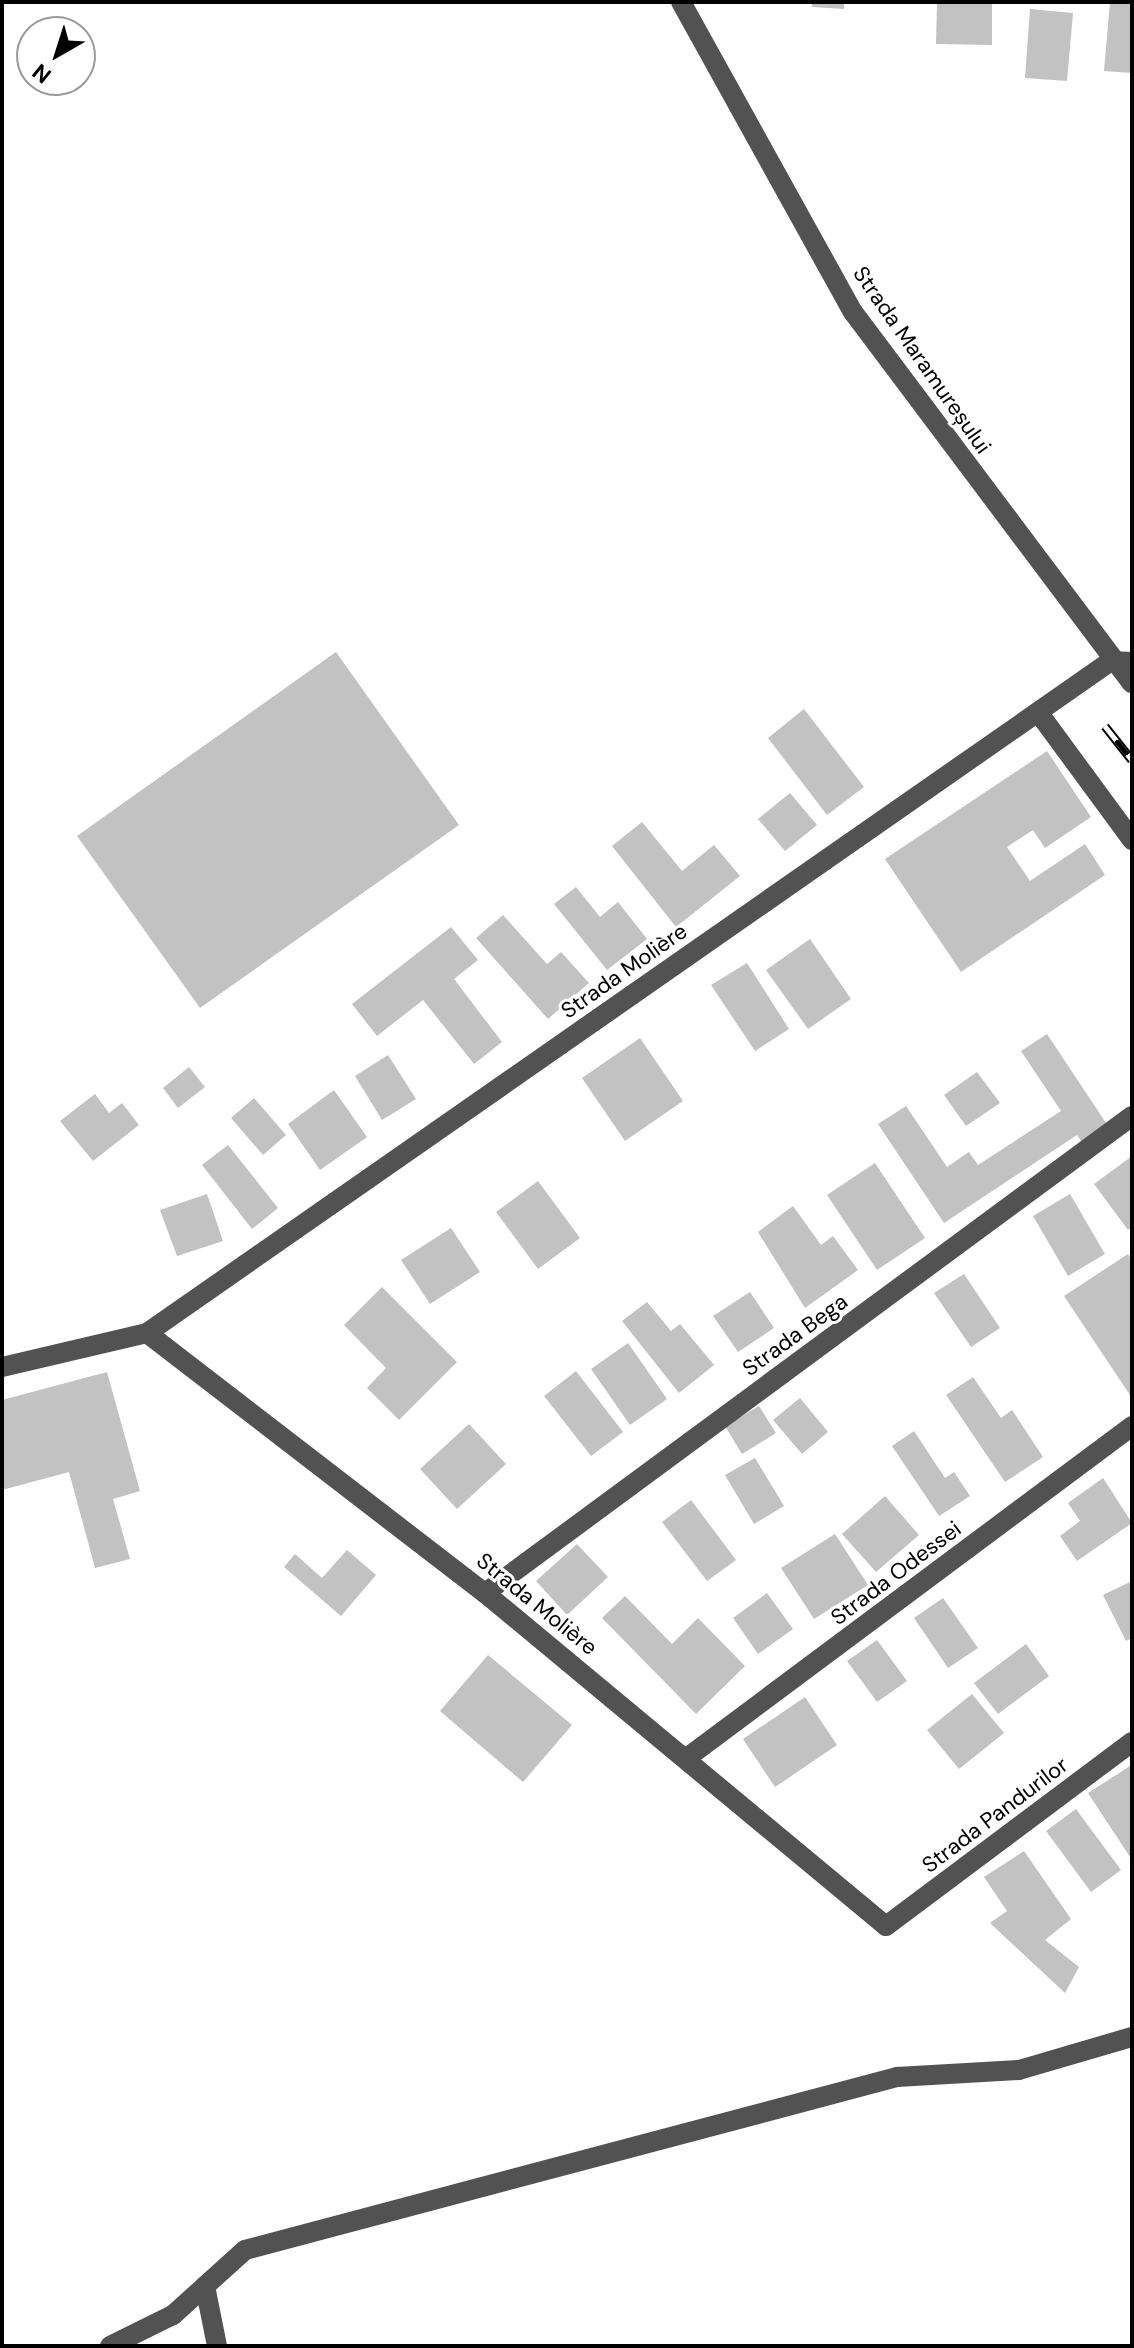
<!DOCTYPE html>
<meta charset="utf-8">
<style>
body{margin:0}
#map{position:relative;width:1134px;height:2348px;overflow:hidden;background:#fff;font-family:"DM Sans",sans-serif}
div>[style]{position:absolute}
.building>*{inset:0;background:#c2c2c2}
.minor>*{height:20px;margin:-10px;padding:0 10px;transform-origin:10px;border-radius:10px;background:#525252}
.rail>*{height:9px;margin-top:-4.5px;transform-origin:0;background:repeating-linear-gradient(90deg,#fff 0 18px,#000 0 36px);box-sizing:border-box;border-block:2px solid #000}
span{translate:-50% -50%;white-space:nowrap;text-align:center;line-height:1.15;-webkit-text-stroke:6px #fff;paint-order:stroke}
.street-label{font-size:22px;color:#000}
.frame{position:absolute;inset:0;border:4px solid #000;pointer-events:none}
.north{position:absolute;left:16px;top:16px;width:80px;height:80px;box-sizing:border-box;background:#fff;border:2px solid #999;border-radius:50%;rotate:219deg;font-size:22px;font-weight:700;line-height:32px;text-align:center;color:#000}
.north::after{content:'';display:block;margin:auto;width:28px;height:36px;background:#000;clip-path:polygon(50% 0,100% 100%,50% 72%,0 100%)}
</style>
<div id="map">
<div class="building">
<i style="clip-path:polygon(812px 2px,844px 2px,844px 9px,812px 7px)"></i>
<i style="clip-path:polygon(937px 2px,992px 3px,992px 45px,936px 44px)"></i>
<i style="clip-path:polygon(1110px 2px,1132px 2px,1132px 73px,1104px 71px)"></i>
<i style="clip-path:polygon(1030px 9px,1073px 13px,1067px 81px,1025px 78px)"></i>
<i style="clip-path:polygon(336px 652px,459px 825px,200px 1008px,77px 836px)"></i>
<i style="clip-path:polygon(804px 709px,864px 787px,827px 815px,768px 738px)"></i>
<i style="clip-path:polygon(1047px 751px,1091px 817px,1045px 848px,1033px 830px,1007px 847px,1030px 881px,1085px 844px,1105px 875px,961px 972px,885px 859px)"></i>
<i style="clip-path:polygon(790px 793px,817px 825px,785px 851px,758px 819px)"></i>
<i style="clip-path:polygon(642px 822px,682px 871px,714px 845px,740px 876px,676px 927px,612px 846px)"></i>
<i style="clip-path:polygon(576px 887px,600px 917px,618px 902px,647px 939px,607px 970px,554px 904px)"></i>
<i style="clip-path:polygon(503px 915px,547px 964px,561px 952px,589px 983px,548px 1019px,476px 938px)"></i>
<i style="clip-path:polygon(451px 927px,478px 960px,454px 979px,502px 1042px,474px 1064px,423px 1000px,377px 1036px,352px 1004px)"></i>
<i style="clip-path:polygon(810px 939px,851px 999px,808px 1029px,766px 970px)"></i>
<i style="clip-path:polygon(747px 963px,789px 1029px,755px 1051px,711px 985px)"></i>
<i style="clip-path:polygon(1047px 1034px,1110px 1129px,1084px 1146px,1077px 1135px,944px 1223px,878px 1124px,906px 1106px,947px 1167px,969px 1152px,978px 1165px,1061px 1111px,1021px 1051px)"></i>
<i style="clip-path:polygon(640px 1038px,683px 1101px,625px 1141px,582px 1078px)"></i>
<i style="clip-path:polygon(388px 1055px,416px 1099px,382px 1120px,355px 1076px)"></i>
<i style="clip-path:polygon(189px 1067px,205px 1087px,178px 1108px,163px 1088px)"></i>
<i style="clip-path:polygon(977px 1072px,1000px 1103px,966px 1126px,944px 1095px)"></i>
<i style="clip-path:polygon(334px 1090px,367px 1137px,320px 1170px,288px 1124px)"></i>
<i style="clip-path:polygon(95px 1094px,109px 1113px,122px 1103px,139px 1125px,93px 1161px,60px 1121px)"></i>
<i style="clip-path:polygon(254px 1098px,286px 1135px,263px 1155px,231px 1118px)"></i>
<i style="clip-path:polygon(228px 1145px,278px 1208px,252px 1229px,202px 1165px)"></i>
<i style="clip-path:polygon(1132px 1156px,1132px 1227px,1128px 1230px,1094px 1184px)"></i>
<i style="clip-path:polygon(875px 1163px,925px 1238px,877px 1270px,827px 1195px)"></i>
<i style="clip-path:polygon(538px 1181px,580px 1238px,538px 1269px,496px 1212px)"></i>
<i style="clip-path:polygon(207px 1194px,223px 1241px,177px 1256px,160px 1210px)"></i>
<i style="clip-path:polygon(1070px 1194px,1105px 1254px,1068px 1276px,1033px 1216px)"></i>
<i style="clip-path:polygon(793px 1206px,821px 1245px,833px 1236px,858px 1270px,805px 1308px,758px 1232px)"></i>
<i style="clip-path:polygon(451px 1228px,480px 1272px,430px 1304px,401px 1260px)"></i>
<i style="clip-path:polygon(1128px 1254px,1132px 1260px,1130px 1395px,1064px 1296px)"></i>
<i style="clip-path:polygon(964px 1274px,1000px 1328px,971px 1347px,934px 1293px)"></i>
<i style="clip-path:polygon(382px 1287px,457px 1362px,399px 1420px,367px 1388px,386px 1368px,344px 1325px)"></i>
<i style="clip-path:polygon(750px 1292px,774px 1328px,738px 1352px,713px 1316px)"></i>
<i style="clip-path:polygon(647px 1302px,671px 1331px,680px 1324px,714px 1365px,679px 1393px,622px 1321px)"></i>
<i style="clip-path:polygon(628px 1343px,667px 1399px,630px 1425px,591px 1369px)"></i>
<i style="clip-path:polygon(576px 1371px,623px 1432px,591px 1456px,544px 1396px)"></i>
<i style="clip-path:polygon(107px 1372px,140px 1491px,113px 1499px,130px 1559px,95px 1568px,69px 1472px,2px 1490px,2px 1400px)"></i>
<i style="clip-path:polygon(973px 1377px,1001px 1418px,1012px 1410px,1043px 1457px,1005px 1482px,946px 1395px)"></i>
<i style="clip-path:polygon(800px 1398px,828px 1432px,802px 1454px,773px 1420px)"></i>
<i style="clip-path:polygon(759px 1406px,776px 1433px,742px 1454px,725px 1426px)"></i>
<i style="clip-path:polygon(469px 1424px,506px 1464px,457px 1509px,420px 1469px)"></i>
<i style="clip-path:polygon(914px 1431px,945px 1478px,954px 1472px,970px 1496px,939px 1516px,892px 1446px)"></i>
<i style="clip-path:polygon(755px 1458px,784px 1506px,754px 1524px,725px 1475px)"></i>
<i style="clip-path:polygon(1103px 1478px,1132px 1523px,1077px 1561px,1060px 1536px,1080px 1521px,1068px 1503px)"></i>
<i style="clip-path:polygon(885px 1496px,919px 1535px,876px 1572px,842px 1534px)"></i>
<i style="clip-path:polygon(691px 1500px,736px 1560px,707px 1581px,662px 1522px)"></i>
<i style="clip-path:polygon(835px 1534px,868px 1585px,814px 1619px,781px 1568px)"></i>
<i style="clip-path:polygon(577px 1544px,608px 1577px,567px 1615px,536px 1581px)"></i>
<i style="clip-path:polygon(347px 1550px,376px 1575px,341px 1616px,284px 1567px,295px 1554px,322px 1578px)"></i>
<i style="clip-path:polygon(1132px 1581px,1132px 1638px,1126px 1641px,1103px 1595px)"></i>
<i style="clip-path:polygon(767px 1593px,793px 1629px,758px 1654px,733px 1618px)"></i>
<i style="clip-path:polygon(625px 1596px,672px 1644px,698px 1618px,745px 1666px,696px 1714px,602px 1618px)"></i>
<i style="clip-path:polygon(943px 1598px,978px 1648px,948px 1668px,914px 1618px)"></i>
<i style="clip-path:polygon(877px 1640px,907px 1681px,877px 1702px,847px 1661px)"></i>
<i style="clip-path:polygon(1026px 1644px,1049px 1676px,998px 1714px,974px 1683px)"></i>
<i style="clip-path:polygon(488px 1655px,572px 1725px,523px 1782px,440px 1711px)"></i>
<i style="clip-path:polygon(972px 1694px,1004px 1733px,959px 1769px,927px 1730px)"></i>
<i style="clip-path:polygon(805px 1697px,837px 1745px,775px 1787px,743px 1739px)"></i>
<i style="clip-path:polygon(1130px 1766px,1132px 1769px,1132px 1860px,1088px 1793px)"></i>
<i style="clip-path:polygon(1076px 1809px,1121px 1870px,1091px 1892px,1046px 1831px)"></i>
<i style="clip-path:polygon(1024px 1851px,1071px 1919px,1045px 1940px,1079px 1967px,1065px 1993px,990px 1923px,1007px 1911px,984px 1877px)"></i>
</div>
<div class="minor">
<i style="left:681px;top:2px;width:355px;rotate:61deg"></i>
<i style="left:853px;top:312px;width:464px;rotate:53.1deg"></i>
<i style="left:1038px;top:712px;width:159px;rotate:53.7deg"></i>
<i style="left:147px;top:1333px;width:426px;rotate:37.6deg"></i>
<i style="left:485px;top:1593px;width:521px;rotate:39.71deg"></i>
<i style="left:886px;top:1926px;width:307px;rotate:-36.8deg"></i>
<i style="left:2px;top:1367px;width:149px;rotate:-13.2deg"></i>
<i style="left:147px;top:1333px;width:1175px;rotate:-34.88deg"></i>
<i style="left:1111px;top:661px;width:21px;rotate:3deg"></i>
<i style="left:485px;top:1593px;width:804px;rotate:-36.4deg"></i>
<i style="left:688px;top:1757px;width:554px;rotate:-36.7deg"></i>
<i style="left:205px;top:2286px;width:61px;rotate:78.7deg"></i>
<i style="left:110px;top:2346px;width:70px;rotate:-26.2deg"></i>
<i style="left:173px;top:2315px;width:97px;rotate:-42.1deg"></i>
<i style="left:245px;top:2250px;width:675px;rotate:-14.86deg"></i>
<i style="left:897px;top:2077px;width:122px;rotate:-3.3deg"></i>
<i style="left:1019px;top:2070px;width:118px;rotate:-16.3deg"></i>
</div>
<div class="rail">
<i style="left:1105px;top:726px;width:43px;rotate:51.5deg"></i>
</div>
<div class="street-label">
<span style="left:922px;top:360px;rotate:55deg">Strada Maramureșului</span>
<span style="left:624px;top:971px;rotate:-35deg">Strada Molière</span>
<span style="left:795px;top:1335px;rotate:-36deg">Strada Bega</span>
<span style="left:896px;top:1573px;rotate:-37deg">Strada Odessei</span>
<span style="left:537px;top:1604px;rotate:39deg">Strada Molière</span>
<span style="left:995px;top:1815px;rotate:-37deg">Strada Pandurilor</span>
</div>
<div class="frame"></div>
<div class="north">N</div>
</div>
